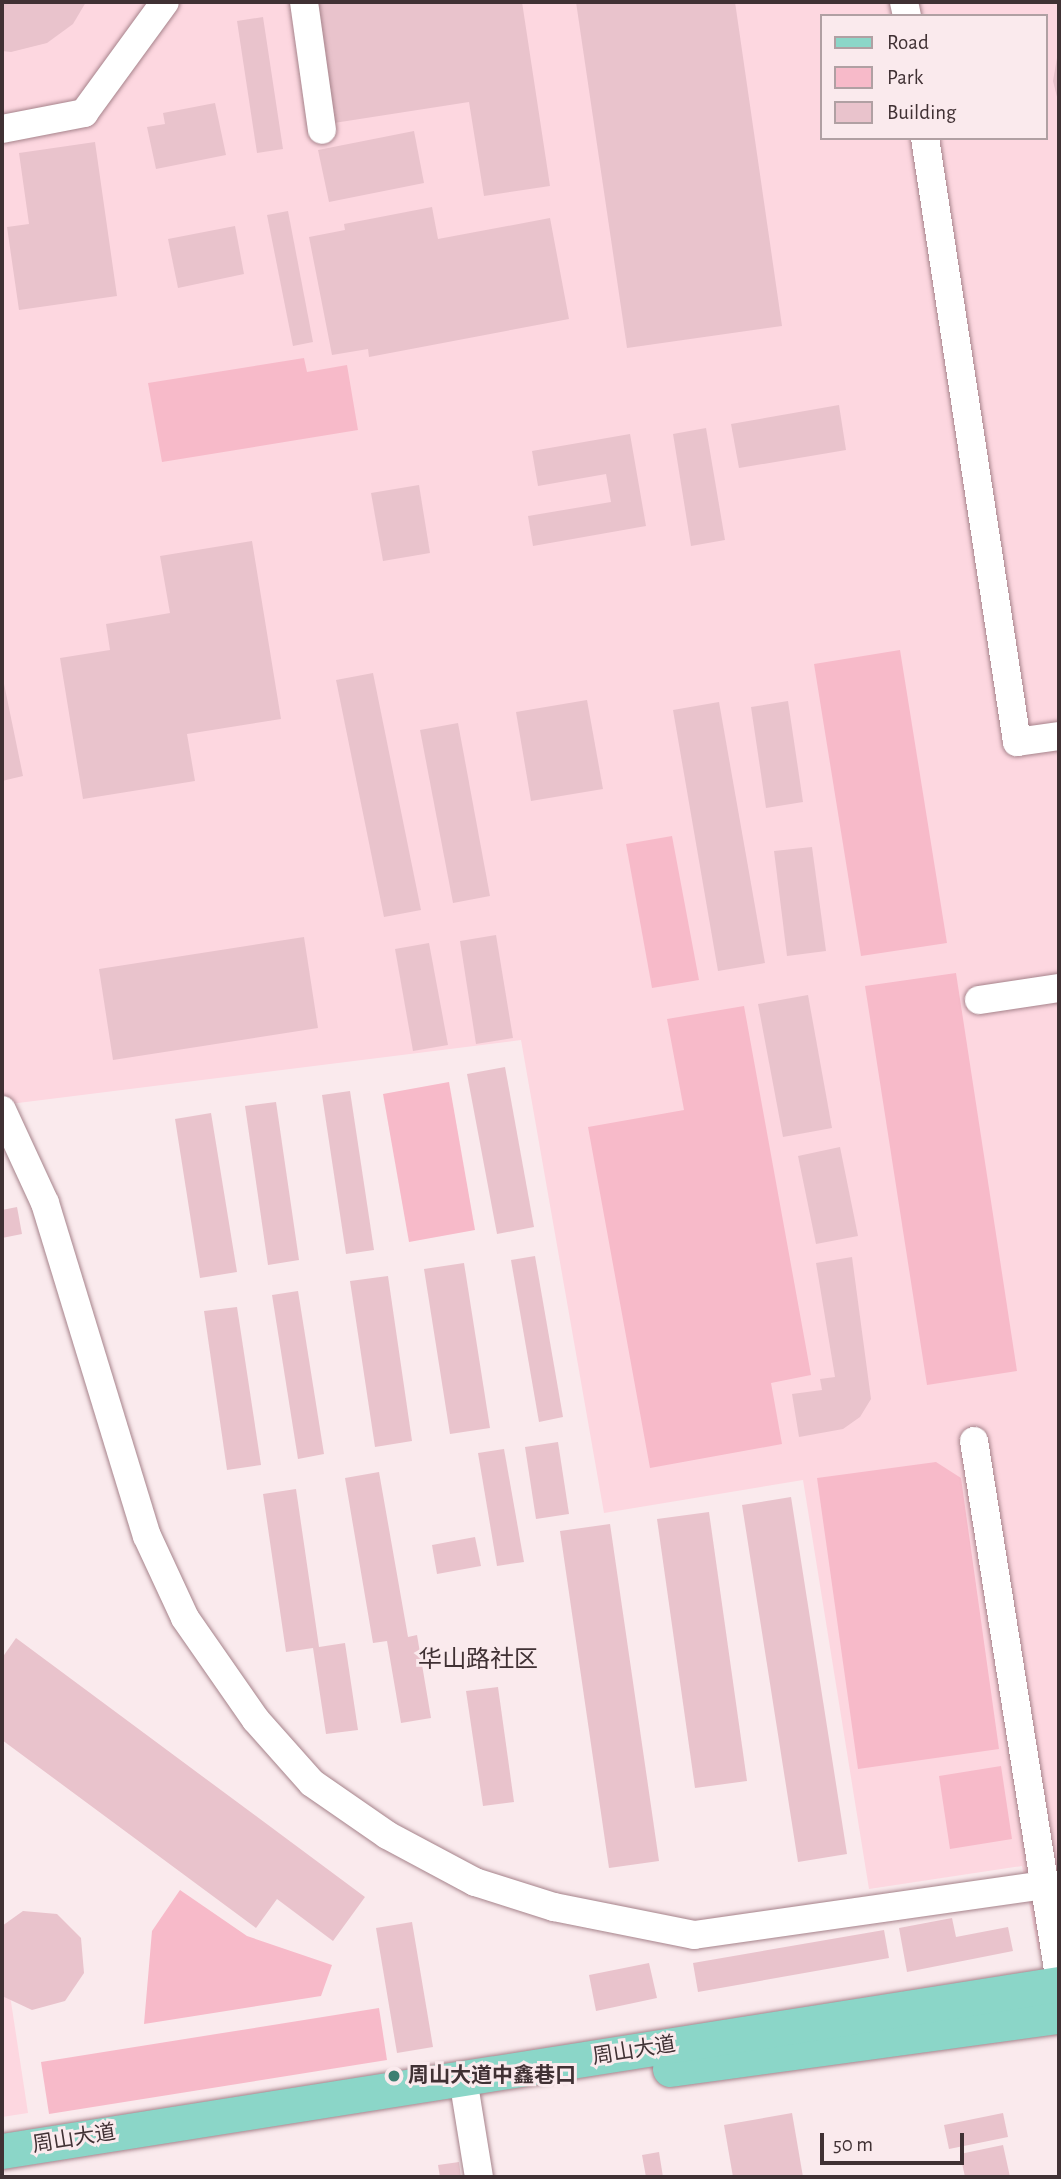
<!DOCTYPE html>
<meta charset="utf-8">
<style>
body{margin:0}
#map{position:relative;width:1061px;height:2179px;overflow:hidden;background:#faeaed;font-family:"Alegreya Sans","Noto Sans SC",sans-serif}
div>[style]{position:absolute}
.built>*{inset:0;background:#fdd7e0}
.green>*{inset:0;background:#f7bac9}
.building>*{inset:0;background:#e9c3cc}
.roads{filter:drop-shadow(0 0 2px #a6838b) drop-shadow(0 0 2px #a6838b)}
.minor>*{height:28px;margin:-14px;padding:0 14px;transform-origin:14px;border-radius:14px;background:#fff}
.major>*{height:35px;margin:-17.5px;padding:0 17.5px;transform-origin:17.5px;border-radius:17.5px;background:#8bd6c8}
.dots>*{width:19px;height:19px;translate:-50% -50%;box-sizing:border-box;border:4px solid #faeaed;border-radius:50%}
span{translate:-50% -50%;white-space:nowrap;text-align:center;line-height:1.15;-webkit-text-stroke:6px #faeaed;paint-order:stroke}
.street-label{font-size:21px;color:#403134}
.poi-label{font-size:21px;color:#403134;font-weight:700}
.left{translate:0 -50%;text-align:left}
.quarter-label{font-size:24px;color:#403134}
.frame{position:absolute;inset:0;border:4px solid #403134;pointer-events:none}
.legend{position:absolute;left:820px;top:14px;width:228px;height:126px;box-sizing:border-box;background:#faeaed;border:2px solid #b0a0a3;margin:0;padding:9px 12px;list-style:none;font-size:21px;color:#403134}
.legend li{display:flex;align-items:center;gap:14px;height:35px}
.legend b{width:35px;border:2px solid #b0a0a3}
.scale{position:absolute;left:820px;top:2133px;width:144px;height:32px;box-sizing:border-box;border:4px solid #403134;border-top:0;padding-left:9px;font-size:21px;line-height:24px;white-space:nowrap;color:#403134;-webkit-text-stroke:5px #faeaed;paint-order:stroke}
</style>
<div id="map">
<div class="built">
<i style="clip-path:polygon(evenodd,2px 2px,1059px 2px,1059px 1947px,1038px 1950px,1022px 1866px,869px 1889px,803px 1480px,604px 1513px,521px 1040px,2px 1105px,2px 2px,821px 16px,1045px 16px,1045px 138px,821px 138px,821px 16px)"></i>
<i style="clip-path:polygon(2px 1943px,28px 2113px,2px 2117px)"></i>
</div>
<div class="green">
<i style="clip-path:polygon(304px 358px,307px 372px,347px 365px,358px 430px,162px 462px,148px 383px)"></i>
<i style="clip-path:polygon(900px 650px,947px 943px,861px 956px,814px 664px)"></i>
<i style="clip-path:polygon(672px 836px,699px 980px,652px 988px,626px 844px)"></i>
<i style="clip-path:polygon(956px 973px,1017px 1371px,927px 1385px,865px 986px)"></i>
<i style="clip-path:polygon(744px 1006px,811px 1375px,771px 1383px,782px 1444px,650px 1468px,588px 1127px,684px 1110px,667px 1019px)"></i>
<i style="clip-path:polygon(449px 1082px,475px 1230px,409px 1242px,383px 1094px)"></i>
<i style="clip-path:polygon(936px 1462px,961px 1478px,999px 1749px,858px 1769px,817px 1478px)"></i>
<i style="clip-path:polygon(1001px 1766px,1012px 1839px,950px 1849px,939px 1776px)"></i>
<i style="clip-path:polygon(180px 1890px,247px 1936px,332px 1965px,321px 1996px,144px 2024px,152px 1931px)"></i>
<i style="clip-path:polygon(379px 2008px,387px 2060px,49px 2114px,41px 2062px)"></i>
</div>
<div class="building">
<i style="clip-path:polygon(2px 2px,86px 2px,73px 24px,47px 43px,11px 52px,2px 51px)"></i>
<i style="clip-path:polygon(315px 2px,522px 2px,550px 186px,484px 196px,469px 102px,334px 123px)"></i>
<i style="clip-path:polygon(576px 2px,735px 2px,782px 326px,627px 348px)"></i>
<i style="clip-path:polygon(263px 17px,283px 149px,257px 153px,237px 21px)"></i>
<i style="clip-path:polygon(1058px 52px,1059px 52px,1058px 101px,1053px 81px)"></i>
<i style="clip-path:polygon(215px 103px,226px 155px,156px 169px,147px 127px,165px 124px,163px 113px)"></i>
<i style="clip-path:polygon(414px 131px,424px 183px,329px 202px,318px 150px)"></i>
<i style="clip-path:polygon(95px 142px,117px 296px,19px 310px,7px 227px,29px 224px,19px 153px)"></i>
<i style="clip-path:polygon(432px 207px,438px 239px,550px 218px,569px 319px,369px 357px,368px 349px,332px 355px,309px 237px,345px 230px,344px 224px)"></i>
<i style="clip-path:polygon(288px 211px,313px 342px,293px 346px,267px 215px)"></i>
<i style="clip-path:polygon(235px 226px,244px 274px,178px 288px,168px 239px)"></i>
<i style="clip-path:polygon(839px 405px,846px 450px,739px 468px,731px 424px)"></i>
<i style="clip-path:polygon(706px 428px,725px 540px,691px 546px,673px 434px)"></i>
<i style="clip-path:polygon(630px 434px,646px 526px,533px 546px,528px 516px,611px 502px,606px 474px,538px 486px,532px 451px)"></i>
<i style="clip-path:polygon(419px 485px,430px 553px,383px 561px,371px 493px)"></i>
<i style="clip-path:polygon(252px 541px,281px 719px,187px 734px,195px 781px,83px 799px,60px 658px,110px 650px,106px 624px,170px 613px,160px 556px)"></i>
<i style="clip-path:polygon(373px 673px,421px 910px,384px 917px,336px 680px)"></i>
<i style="clip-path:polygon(2px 674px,23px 776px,2px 781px)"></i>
<i style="clip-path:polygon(587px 700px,603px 789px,531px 801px,516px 712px)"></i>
<i style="clip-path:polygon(788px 701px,803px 802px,766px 808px,751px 707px)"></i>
<i style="clip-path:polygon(719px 702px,765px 963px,718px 971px,673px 710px)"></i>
<i style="clip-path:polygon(458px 723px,490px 896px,453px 903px,420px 730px)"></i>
<i style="clip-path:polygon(812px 847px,826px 951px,787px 956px,774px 851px)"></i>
<i style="clip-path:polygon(496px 935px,513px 1038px,476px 1044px,460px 941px)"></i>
<i style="clip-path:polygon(304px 937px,318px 1028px,113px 1060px,99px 969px)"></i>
<i style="clip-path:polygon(429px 943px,448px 1045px,413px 1051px,395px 949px)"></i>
<i style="clip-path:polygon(808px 995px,832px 1128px,783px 1137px,758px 1004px)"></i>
<i style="clip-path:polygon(505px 1067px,534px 1227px,497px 1234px,467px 1074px)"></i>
<i style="clip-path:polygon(350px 1091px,374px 1250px,346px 1254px,322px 1095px)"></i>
<i style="clip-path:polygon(276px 1102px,299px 1260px,268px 1265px,245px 1106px)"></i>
<i style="clip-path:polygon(211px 1113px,237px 1272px,200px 1278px,175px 1119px)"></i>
<i style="clip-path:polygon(840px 1147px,858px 1236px,816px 1244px,798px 1156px)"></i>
<i style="clip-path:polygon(17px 1207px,22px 1234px,2px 1238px,2px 1210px)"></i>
<i style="clip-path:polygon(535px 1256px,563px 1417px,539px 1422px,511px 1260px)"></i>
<i style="clip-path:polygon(852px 1257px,871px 1399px,860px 1417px,843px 1429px,799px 1437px,792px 1394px,822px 1390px,820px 1379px,835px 1377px,816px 1263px)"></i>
<i style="clip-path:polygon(464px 1263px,490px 1428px,450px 1434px,424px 1269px)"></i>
<i style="clip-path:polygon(388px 1276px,412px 1441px,375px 1447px,350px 1281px)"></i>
<i style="clip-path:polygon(298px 1291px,324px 1454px,298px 1459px,272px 1295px)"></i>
<i style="clip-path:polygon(237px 1307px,261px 1465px,227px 1470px,204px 1311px)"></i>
<i style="clip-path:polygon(558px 1442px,569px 1514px,536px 1519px,525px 1447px)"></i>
<i style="clip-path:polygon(504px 1449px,524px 1562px,497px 1566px,478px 1453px)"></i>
<i style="clip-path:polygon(379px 1472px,408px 1637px,417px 1635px,431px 1718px,401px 1723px,387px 1641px,373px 1643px,345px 1478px)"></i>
<i style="clip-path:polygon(296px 1489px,319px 1647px,345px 1643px,358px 1730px,326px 1734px,313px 1648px,286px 1652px,263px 1494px)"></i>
<i style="clip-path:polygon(791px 1497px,847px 1854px,798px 1862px,742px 1505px)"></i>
<i style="clip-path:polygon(709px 1512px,747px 1781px,695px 1788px,657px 1519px)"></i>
<i style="clip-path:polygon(610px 1524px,659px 1861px,609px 1868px,560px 1531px)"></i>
<i style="clip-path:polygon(475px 1537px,481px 1566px,437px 1574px,432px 1545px)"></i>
<i style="clip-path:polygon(16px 1638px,365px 1897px,333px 1941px,277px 1899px,256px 1928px,2px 1740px,2px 1658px)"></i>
<i style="clip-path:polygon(498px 1687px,514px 1802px,483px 1806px,466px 1691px)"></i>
<i style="clip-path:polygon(23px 1911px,57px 1914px,81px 1938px,84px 1973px,65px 2001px,32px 2010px,2px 1996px,2px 1926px)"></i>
<i style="clip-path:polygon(952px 1918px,956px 1937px,1008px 1927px,1013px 1951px,907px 1972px,899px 1928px)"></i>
<i style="clip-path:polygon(412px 1922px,433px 2047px,397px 2053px,376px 1928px)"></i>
<i style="clip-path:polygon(884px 1930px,889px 1958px,698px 1992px,693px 1963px)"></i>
<i style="clip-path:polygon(649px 1963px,657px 1998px,596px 2011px,589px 1975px)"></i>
<i style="clip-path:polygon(792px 2113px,803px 2177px,733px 2177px,724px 2125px)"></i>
<i style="clip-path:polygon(1003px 2113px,1008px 2137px,949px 2149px,944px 2125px)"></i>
<i style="clip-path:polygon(1003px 2145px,1010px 2177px,965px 2177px,960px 2154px)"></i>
<i style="clip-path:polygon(659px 2152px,663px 2177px,646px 2177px,642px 2155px)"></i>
<i style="clip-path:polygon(459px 2162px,461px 2177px,440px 2177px,438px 2165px)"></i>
</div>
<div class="roads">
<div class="minor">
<i style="left:304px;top:2px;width:129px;rotate:82deg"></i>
<i style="left:904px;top:2px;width:14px;rotate:78deg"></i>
<i style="left:2px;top:129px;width:84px;rotate:-11deg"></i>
<i style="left:84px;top:113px;width:137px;rotate:-53.9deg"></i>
<i style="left:925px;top:138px;width:611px;rotate:81.34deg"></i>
<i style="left:1017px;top:742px;width:42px;rotate:-8.1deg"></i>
<i style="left:979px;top:1000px;width:81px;rotate:-8.5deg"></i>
<i style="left:2px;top:1110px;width:102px;rotate:65.2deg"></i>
<i style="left:45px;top:1203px;width:348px;rotate:73deg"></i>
<i style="left:147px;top:1536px;width:90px;rotate:65.1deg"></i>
<i style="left:185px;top:1618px;width:124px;rotate:55.2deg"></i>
<i style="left:256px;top:1720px;width:84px;rotate:48.4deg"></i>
<i style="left:312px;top:1783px;width:91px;rotate:34.7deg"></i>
<i style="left:387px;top:1835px;width:100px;rotate:28.1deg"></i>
<i style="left:475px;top:1882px;width:83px;rotate:17.6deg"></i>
<i style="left:554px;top:1907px;width:143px;rotate:11.3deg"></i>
<i style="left:694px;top:1935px;width:355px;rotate:-8.1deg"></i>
<i style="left:974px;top:1441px;width:542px;rotate:80.97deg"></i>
<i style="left:466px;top:2097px;width:81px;rotate:80.8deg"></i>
</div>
<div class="major">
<i style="left:670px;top:2069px;width:393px;rotate:-7.8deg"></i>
<i style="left:2px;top:2151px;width:1070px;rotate:-8.98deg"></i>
</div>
</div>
<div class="dots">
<i style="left:394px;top:2076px;background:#3c7f71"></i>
</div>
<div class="street-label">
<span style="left:634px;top:2051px;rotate:-9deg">周山大道</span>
<span style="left:74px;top:2139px;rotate:-9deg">周山大道</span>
</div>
<div class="poi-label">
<span class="left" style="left:408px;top:2076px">周山大道中鑫巷口</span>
</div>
<div class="quarter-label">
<span style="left:478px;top:1661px">华山路社区</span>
</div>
<div class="frame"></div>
<ul class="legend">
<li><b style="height:9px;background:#8bd6c8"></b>Road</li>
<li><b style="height:19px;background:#f7bac9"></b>Park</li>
<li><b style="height:19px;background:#e9c3cc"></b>Building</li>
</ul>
<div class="scale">50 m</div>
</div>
